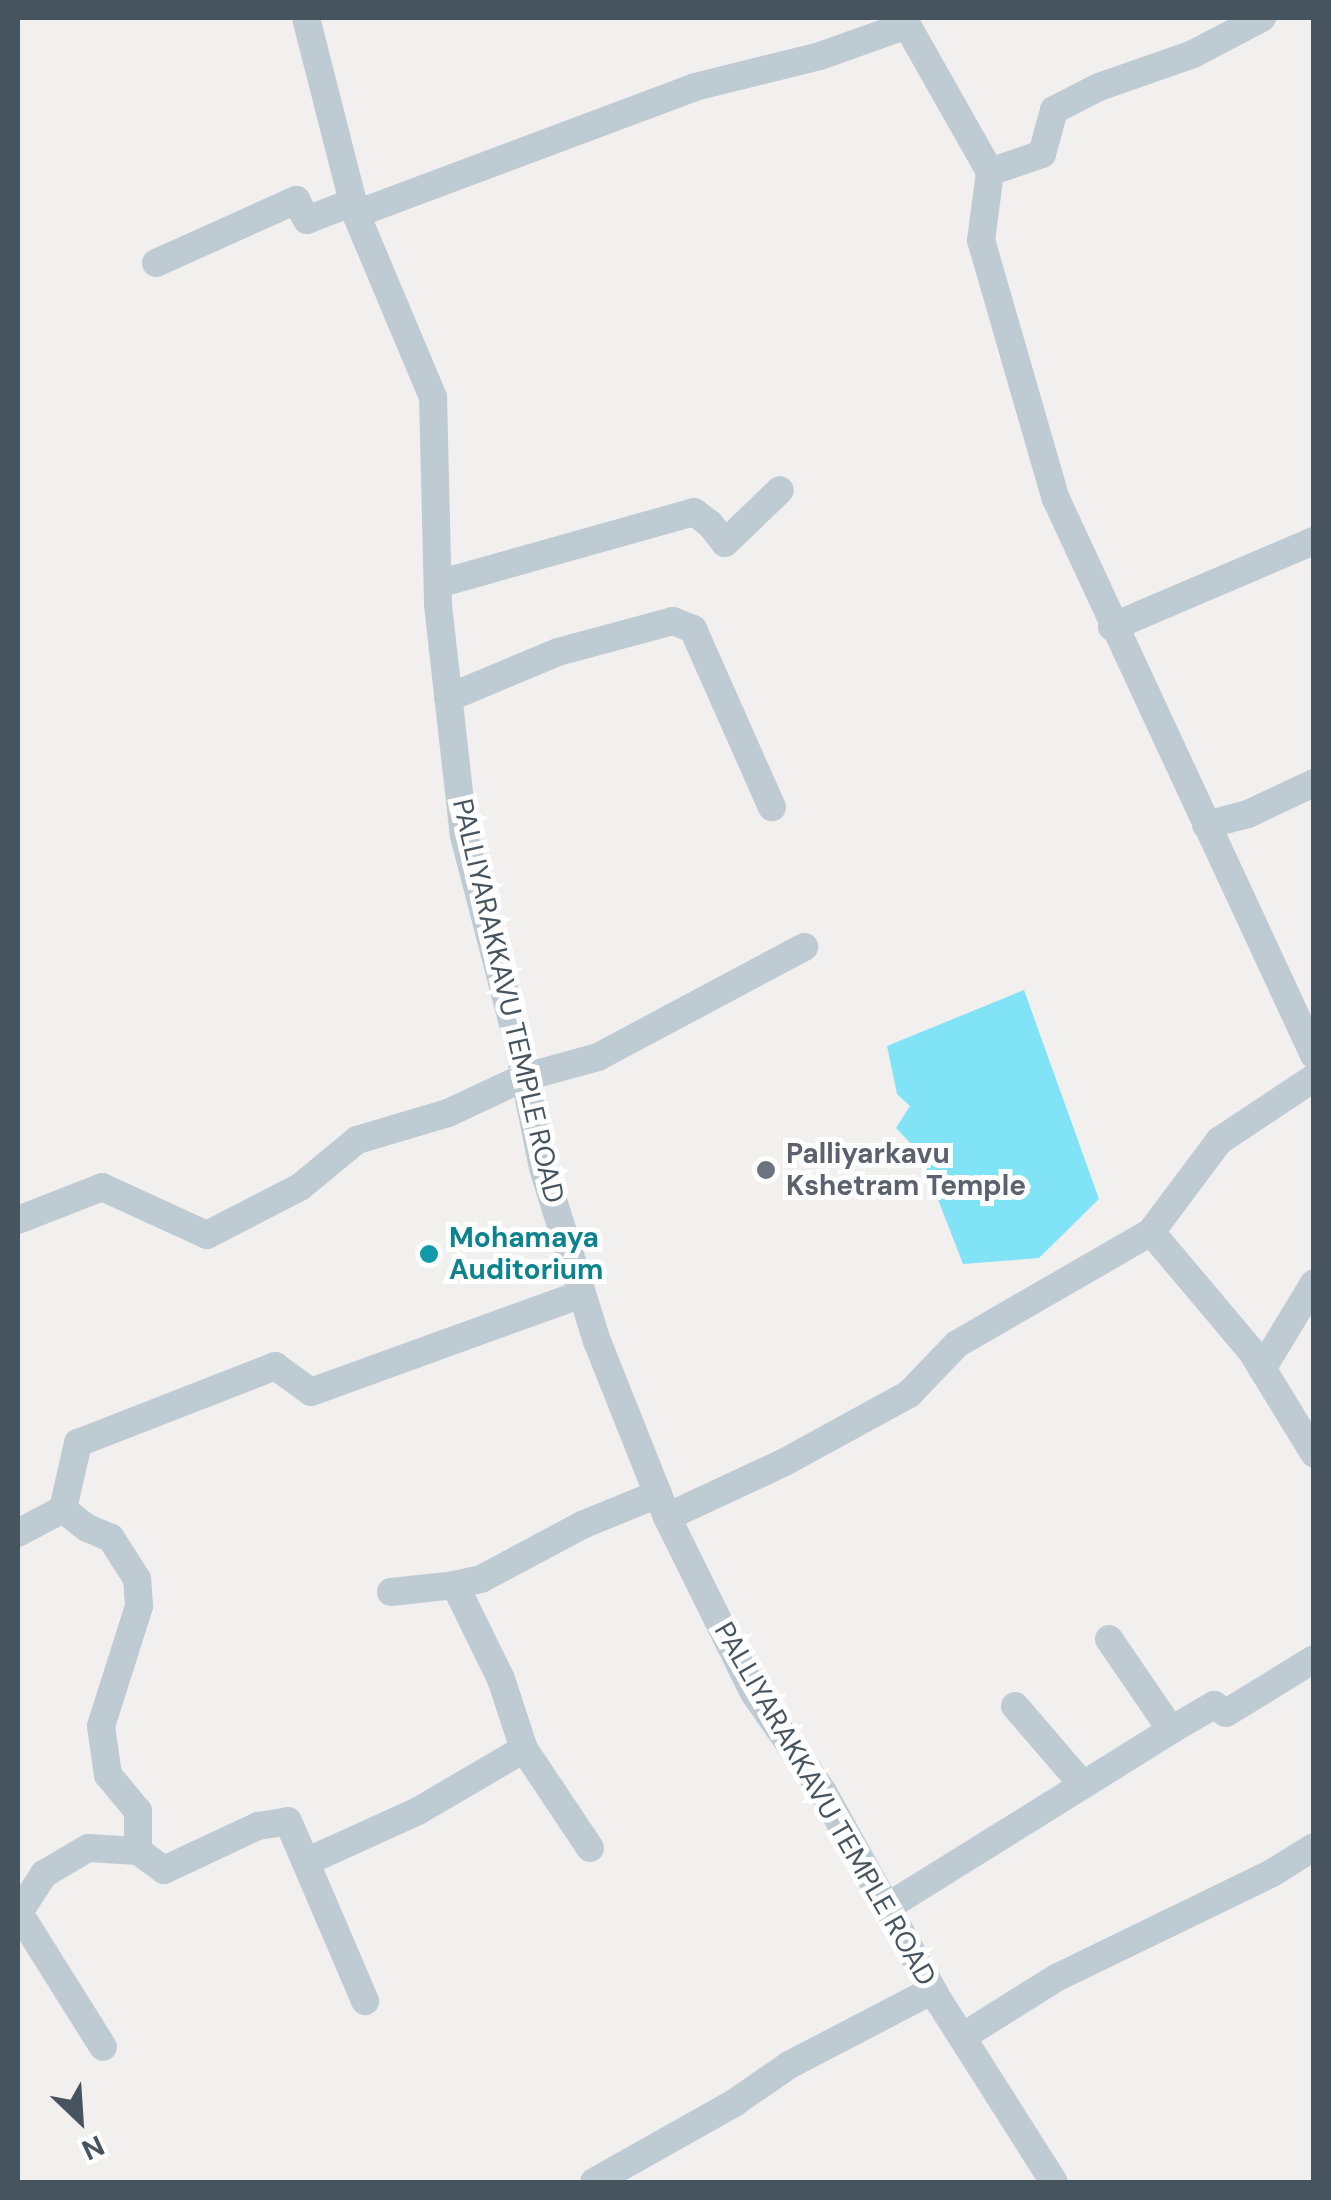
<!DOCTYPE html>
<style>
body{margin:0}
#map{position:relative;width:1331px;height:2200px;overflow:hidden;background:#f2efef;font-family:"DM Sans",sans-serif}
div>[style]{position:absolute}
.water>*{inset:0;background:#81e3f6}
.minor>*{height:28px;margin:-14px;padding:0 14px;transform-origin:14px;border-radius:14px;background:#bfcbd3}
.dots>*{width:28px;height:28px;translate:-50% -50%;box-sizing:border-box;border:5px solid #fff;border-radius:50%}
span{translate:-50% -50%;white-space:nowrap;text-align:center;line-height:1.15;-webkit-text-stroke:10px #fff;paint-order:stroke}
.street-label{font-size:28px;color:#45545f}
.worship-label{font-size:28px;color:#5b616d;font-weight:700}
.left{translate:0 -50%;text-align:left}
.culture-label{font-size:28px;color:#0d838f;font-weight:700}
.frame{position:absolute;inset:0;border:20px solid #45545f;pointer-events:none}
.north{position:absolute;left:30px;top:2070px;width:100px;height:100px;-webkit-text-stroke:8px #fff;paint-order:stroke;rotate:155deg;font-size:28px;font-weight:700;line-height:40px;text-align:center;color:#45545f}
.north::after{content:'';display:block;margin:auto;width:35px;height:45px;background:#45545f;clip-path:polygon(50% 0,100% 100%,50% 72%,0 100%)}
</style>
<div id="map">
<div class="water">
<i style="clip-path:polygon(1024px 990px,1099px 1199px,1039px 1258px,963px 1264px,920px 1153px,896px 1128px,910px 1106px,897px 1094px,887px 1046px)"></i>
</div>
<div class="minor">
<i style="left:306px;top:18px;width:202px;rotate:75.7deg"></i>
<i style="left:356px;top:214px;width:199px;rotate:67.2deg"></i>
<i style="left:433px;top:397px;width:208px;rotate:88.6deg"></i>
<i style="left:438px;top:605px;width:232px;rotate:83.6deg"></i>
<i style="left:464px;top:836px;width:215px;rotate:75.4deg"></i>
<i style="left:518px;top:1044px;width:126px;rotate:78.6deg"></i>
<i style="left:543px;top:1168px;width:181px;rotate:72.7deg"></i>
<i style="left:597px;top:1341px;width:189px;rotate:68.3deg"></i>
<i style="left:667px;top:1517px;width:196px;rotate:63.7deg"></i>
<i style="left:754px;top:1693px;width:121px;rotate:55.1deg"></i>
<i style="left:823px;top:1792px;width:239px;rotate:61deg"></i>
<i style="left:939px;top:2001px;width:214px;rotate:57.6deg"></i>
<i style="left:903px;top:18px;width:177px;rotate:60.5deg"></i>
<i style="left:990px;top:172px;width:69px;rotate:97.5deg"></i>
<i style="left:981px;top:240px;width:270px;rotate:73.9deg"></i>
<i style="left:1056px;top:499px;width:613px;rotate:65.11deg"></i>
<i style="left:990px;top:172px;width:55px;rotate:-19.1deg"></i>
<i style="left:1042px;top:154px;width:46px;rotate:-74.7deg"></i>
<i style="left:1054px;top:110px;width:51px;rotate:-27.1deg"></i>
<i style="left:1099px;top:87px;width:100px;rotate:-19.3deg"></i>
<i style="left:1193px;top:54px;width:78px;rotate:-27.6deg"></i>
<i style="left:356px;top:214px;width:362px;rotate:-20.5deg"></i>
<i style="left:695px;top:87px;width:129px;rotate:-13.9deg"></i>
<i style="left:820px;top:56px;width:92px;rotate:-19.6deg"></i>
<i style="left:156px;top:263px;width:154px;rotate:-24.2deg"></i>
<i style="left:296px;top:200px;width:23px;rotate:61deg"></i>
<i style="left:307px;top:220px;width:49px;rotate:-21.4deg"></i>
<i style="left:438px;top:584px;width:266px;rotate:-15.7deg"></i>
<i style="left:694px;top:512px;width:20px;rotate:37deg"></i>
<i style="left:710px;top:524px;width:24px;rotate:52deg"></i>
<i style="left:725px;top:543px;width:76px;rotate:-43.9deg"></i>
<i style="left:1112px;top:627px;width:220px;rotate:-23.1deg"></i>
<i style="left:448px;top:698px;width:119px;rotate:-22.7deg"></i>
<i style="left:558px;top:652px;width:119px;rotate:-15.1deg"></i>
<i style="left:673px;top:621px;width:22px;rotate:22deg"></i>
<i style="left:693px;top:629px;width:195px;rotate:66.1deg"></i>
<i style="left:1206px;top:825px;width:43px;rotate:-14.7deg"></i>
<i style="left:1248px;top:814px;width:73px;rotate:-25.2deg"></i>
<i style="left:18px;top:1220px;width:90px;rotate:-21.4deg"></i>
<i style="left:102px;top:1187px;width:115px;rotate:24.6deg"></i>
<i style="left:207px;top:1235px;width:105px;rotate:-27.3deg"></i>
<i style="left:300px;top:1187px;width:74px;rotate:-39.5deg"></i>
<i style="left:357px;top:1140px;width:95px;rotate:-16.5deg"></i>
<i style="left:448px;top:1113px;width:85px;rotate:-25.1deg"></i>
<i style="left:525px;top:1077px;width:76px;rotate:-15.3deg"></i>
<i style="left:598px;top:1057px;width:234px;rotate:-28.1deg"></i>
<i style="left:1151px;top:1232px;width:157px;rotate:49.9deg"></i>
<i style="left:1252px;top:1352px;width:119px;rotate:58.5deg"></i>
<i style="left:1262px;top:1369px;width:100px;rotate:-58.8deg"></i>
<i style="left:667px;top:1517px;width:128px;rotate:-25deg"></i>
<i style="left:783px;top:1463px;width:144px;rotate:-28.7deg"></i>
<i style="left:909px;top:1394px;width:69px;rotate:-46.2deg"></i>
<i style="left:957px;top:1344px;width:224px;rotate:-30deg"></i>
<i style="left:1151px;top:1232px;width:114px;rotate:-53.2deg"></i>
<i style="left:1219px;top:1141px;width:114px;rotate:-33.6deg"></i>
<i style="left:18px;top:1533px;width:51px;rotate:-28.1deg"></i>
<i style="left:63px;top:1509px;width:68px;rotate:-77.2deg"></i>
<i style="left:78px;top:1443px;width:212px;rotate:-21.3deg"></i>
<i style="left:275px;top:1366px;width:44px;rotate:35.8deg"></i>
<i style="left:311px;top:1392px;width:288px;rotate:-19.9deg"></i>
<i style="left:391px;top:1592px;width:64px;rotate:-6.2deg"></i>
<i style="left:1109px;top:1639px;width:110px;rotate:55.7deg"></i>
<i style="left:1015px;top:1706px;width:103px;rotate:49.3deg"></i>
<i style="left:524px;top:1749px;width:119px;rotate:56.3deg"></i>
<i style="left:138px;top:1851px;width:32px;rotate:36deg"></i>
<i style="left:164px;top:1870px;width:104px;rotate:-25.1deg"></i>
<i style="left:258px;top:1826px;width:30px;rotate:-9deg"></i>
<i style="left:288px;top:1821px;width:196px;rotate:66.8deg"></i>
<i style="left:308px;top:1861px;width:121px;rotate:-24.4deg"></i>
<i style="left:418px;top:1811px;width:123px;rotate:-30.3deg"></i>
<i style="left:524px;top:1749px;width:74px;rotate:-108.2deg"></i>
<i style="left:501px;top:1679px;width:105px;rotate:-116.1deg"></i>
<i style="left:455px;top:1585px;width:27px;rotate:-13deg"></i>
<i style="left:481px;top:1579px;width:115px;rotate:-28.1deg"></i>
<i style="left:582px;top:1525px;width:82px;rotate:-22.2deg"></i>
<i style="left:887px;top:1907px;width:335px;rotate:-31.9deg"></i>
<i style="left:1171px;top:1730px;width:50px;rotate:-30.2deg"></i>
<i style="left:1214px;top:1705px;width:14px;rotate:34deg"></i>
<i style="left:1226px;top:1713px;width:103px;rotate:-31.5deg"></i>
<i style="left:19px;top:1913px;width:158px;rotate:57.9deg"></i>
<i style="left:18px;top:1914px;width:48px;rotate:-57deg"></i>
<i style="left:44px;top:1874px;width:51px;rotate:-30.6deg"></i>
<i style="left:88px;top:1848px;width:50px;rotate:3.4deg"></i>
<i style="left:138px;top:1851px;width:40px;rotate:-90deg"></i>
<i style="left:138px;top:1811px;width:47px;rotate:-129.8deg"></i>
<i style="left:108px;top:1775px;width:49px;rotate:-98.1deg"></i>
<i style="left:101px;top:1726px;width:126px;rotate:-72.4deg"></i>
<i style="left:139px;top:1606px;width:27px;rotate:-94deg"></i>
<i style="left:137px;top:1579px;width:49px;rotate:-122.4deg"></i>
<i style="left:111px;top:1538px;width:26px;rotate:-157deg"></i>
<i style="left:87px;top:1528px;width:31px;rotate:-142deg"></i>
<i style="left:962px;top:2037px;width:111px;rotate:-32.1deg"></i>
<i style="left:1056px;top:1978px;width:240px;rotate:-25.9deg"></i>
<i style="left:1272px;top:1873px;width:49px;rotate:-31.8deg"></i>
<i style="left:594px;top:2182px;width:161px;rotate:-29.4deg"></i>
<i style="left:734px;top:2103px;width:67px;rotate:-34.6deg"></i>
<i style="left:789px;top:2065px;width:162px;rotate:-27.5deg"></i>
</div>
<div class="dots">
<i style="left:766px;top:1170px;background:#6b7280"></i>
<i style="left:429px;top:1254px;background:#0f9aa8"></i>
</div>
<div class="street-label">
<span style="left:508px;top:1001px;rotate:77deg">PALLIYARAKKAVU TEMPLE ROAD</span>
<span style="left:825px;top:1804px;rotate:60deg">PALLIYARAKKAVU TEMPLE ROAD</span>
</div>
<div class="worship-label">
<span class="left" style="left:786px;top:1170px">Palliyarkavu<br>Kshetram Temple</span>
</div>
<div class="culture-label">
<span class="left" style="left:449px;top:1254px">Mohamaya<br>Auditorium</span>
</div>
<div class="frame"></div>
<div class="north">N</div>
</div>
